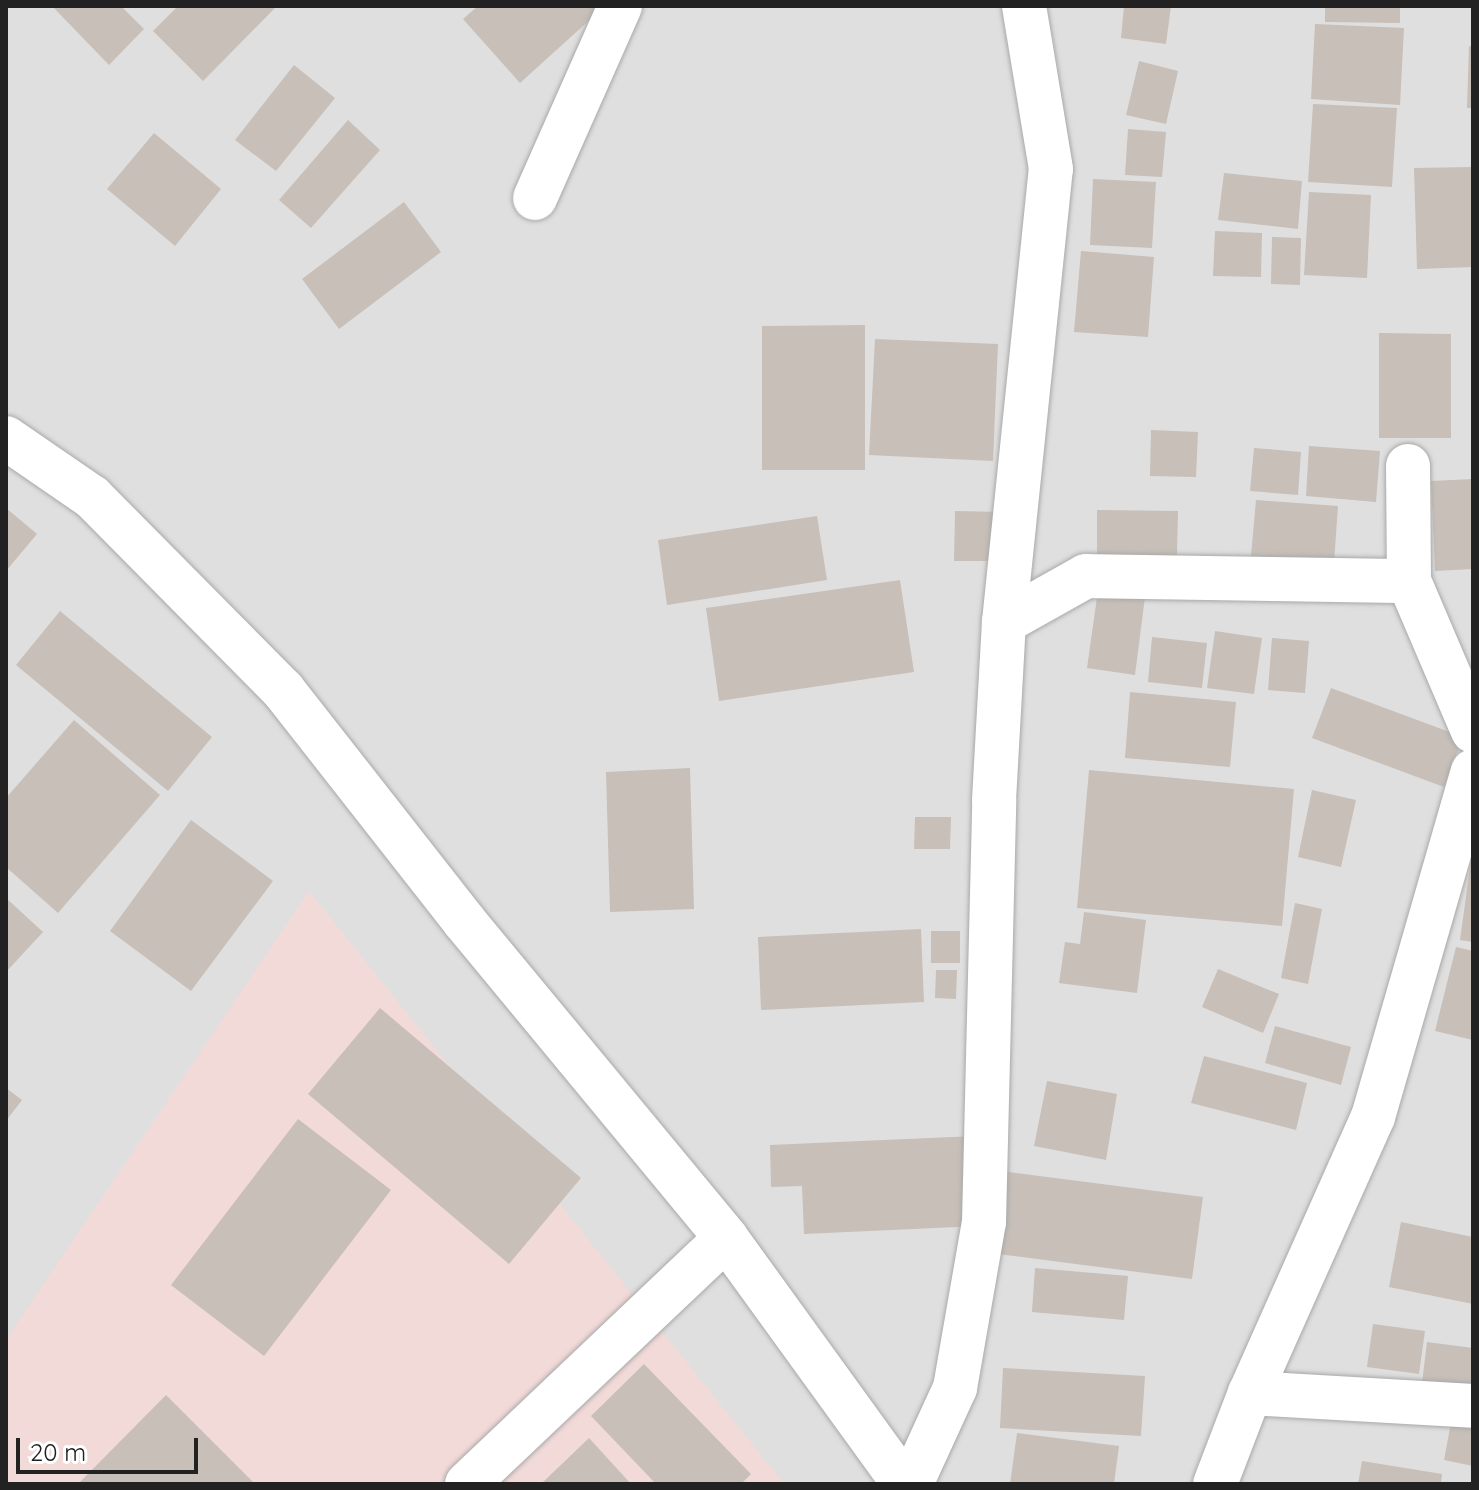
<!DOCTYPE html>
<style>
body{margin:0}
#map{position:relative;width:1479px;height:1490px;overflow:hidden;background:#f2efe9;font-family:Quicksand,sans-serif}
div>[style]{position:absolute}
.residential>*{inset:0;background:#e0dfdf}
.commercial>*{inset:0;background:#f2dad9}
.building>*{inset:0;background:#c7bfb8}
.roads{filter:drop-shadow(0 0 2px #a9a9a9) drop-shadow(0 0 2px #a9a9a9)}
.street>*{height:44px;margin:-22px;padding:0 22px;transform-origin:22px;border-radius:22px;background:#fff}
span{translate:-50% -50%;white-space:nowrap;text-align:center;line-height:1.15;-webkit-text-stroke:8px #fff;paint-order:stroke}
.frame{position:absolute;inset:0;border:8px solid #222;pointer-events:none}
.scale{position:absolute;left:16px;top:1438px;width:182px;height:36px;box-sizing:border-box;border:4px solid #222;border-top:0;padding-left:10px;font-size:24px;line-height:28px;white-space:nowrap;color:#222;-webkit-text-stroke:6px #fff;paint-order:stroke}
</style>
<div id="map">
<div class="residential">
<i style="clip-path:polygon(6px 6px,1473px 6px,1473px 1484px,6px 1484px)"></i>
</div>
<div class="commercial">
<i style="clip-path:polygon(309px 891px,784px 1484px,6px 1484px,6px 1340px)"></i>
</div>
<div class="building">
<i style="clip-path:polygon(52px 6px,121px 6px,144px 29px,109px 65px)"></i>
<i style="clip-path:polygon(178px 6px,277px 6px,203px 81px,153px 31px)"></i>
<i style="clip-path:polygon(478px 6px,605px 6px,520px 83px,463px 19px)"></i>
<i style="clip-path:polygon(1124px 6px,1171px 6px,1166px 44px,1121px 38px)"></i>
<i style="clip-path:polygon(1325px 6px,1400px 6px,1400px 23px,1325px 22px)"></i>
<i style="clip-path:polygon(1315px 24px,1404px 28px,1400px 105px,1311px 99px)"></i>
<i style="clip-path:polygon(1469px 46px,1473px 47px,1473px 108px,1467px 108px)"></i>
<i style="clip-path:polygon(1139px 61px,1178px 71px,1166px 124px,1126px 115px)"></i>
<i style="clip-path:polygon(294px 65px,335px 98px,276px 171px,235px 140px)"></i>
<i style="clip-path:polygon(1313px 104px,1397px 108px,1392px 187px,1308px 182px)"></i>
<i style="clip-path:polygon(348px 120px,380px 150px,311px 228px,279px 200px)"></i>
<i style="clip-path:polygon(1128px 129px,1166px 132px,1162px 177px,1125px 175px)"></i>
<i style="clip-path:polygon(154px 133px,221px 189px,175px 246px,107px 189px)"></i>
<i style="clip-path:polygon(1473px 167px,1473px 267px,1417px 269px,1414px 168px)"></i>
<i style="clip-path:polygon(1224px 173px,1302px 181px,1298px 229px,1218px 220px)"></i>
<i style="clip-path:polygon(1093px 179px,1156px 182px,1152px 248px,1090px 245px)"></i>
<i style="clip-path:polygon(1309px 192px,1371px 195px,1367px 278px,1304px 275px)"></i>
<i style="clip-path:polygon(404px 202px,441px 252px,339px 329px,302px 279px)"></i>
<i style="clip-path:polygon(1215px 231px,1262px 233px,1261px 277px,1213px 276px)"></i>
<i style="clip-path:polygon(1272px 237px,1301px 238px,1300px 285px,1271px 284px)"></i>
<i style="clip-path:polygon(1081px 251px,1154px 257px,1148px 337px,1074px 332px)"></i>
<i style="clip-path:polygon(865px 325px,865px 470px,762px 470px,762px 326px)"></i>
<i style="clip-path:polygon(1379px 333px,1451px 334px,1451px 438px,1379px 438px)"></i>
<i style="clip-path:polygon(875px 339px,998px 344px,993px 461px,869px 455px)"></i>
<i style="clip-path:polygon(1151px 430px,1198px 432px,1196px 477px,1150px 476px)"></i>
<i style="clip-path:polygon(1309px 446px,1380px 451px,1376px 502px,1306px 496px)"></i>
<i style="clip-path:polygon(1254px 448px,1301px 452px,1298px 495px,1250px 491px)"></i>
<i style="clip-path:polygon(1473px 479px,1473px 569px,1435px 571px,1431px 481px)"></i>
<i style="clip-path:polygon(1256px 500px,1338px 506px,1334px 562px,1251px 556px)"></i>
<i style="clip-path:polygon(6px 508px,37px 534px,6px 571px)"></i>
<i style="clip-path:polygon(1097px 510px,1178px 511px,1177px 556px,1097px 556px)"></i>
<i style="clip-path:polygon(955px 511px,1002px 512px,1001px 561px,954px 561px)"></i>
<i style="clip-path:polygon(817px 516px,827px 580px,667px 605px,658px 540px)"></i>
<i style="clip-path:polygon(900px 580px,914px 672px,719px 701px,706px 608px)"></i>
<i style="clip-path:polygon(1098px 590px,1145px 597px,1135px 675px,1087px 668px)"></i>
<i style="clip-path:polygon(60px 611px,212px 737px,168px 791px,16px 665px)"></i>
<i style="clip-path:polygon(1215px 631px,1262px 638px,1254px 694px,1207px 688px)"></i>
<i style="clip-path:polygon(1152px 637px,1207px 643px,1202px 688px,1148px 682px)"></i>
<i style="clip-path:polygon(1272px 638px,1309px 641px,1305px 693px,1268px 690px)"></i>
<i style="clip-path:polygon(1331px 688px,1463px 737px,1444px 787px,1312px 738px)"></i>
<i style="clip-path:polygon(1130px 692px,1236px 702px,1230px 767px,1125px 758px)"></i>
<i style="clip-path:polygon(74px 720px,160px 795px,58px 913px,6px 867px,6px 798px)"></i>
<i style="clip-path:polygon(690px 768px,694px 909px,610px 912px,606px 772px)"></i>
<i style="clip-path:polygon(1089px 770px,1294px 789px,1282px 926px,1077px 908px)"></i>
<i style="clip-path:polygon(1312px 790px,1356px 800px,1341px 867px,1298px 857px)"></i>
<i style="clip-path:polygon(915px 817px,951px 817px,950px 849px,914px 849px)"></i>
<i style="clip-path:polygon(191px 820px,273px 881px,191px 991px,110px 931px)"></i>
<i style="clip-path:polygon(1471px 860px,1473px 860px,1473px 942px,1460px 940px)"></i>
<i style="clip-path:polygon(6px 898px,43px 932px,6px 972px)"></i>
<i style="clip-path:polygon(1295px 903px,1322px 909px,1308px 984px,1281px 978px)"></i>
<i style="clip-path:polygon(1084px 912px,1146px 920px,1137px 993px,1059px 983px,1065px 942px,1080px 944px)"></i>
<i style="clip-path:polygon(921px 929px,924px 1002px,761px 1010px,758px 937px)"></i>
<i style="clip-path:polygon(931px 931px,960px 931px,960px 963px,931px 963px)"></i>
<i style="clip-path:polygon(1456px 947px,1473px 951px,1473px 1040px,1435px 1031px)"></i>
<i style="clip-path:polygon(1218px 969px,1279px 994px,1263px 1033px,1202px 1007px)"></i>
<i style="clip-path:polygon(936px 970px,957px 970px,956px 999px,935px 998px)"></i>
<i style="clip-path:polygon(380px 1008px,581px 1178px,509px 1264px,308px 1094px)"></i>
<i style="clip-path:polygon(1275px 1026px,1351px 1047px,1341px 1085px,1265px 1063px)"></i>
<i style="clip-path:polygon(1204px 1056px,1307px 1083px,1296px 1130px,1191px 1103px)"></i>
<i style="clip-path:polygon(1047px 1081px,1117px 1094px,1106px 1160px,1034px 1146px)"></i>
<i style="clip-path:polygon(6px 1088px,22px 1100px,6px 1121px)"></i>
<i style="clip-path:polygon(298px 1119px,391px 1190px,264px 1356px,171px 1285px)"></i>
<i style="clip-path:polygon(975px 1136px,979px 1226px,804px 1234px,802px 1186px,771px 1187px,770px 1145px)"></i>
<i style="clip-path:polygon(1001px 1171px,1203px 1197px,1192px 1279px,990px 1253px)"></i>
<i style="clip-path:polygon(1401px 1222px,1473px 1237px,1473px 1304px,1389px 1287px)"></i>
<i style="clip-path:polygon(1035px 1268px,1128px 1276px,1124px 1320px,1032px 1312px)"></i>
<i style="clip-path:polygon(1373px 1324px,1425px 1331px,1419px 1374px,1367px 1367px)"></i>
<i style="clip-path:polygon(1427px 1342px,1473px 1348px,1473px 1390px,1422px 1383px)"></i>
<i style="clip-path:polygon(644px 1364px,751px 1474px,741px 1484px,656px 1484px,591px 1416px)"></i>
<i style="clip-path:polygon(1003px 1368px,1145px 1376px,1141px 1436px,1000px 1428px)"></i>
<i style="clip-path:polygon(166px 1395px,255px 1484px,78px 1484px)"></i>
<i style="clip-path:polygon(1453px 1412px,1473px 1416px,1473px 1466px,1444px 1460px)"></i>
<i style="clip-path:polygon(1017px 1433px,1119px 1446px,1114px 1484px,1010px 1484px)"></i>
<i style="clip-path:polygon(589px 1438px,631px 1484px,541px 1484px)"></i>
<i style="clip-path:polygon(1362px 1461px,1442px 1474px,1441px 1484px,1358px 1484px)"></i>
</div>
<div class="roads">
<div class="street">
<i style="left:535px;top:198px;width:210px;rotate:-66.1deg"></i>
<i style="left:6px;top:438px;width:104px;rotate:34.5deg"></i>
<i style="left:92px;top:497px;width:272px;rotate:45.3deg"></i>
<i style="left:283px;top:690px;width:293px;rotate:51.9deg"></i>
<i style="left:464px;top:921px;width:411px;rotate:50.4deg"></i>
<i style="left:726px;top:1238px;width:304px;rotate:54.1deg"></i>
<i style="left:1408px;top:466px;width:115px;rotate:89.5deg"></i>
<i style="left:1409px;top:581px;width:163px;rotate:66.9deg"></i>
<i style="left:1004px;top:622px;width:94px;rotate:-29.3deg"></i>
<i style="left:1086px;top:576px;width:323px;rotate:0.9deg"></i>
<i style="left:1250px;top:1393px;width:223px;rotate:3.3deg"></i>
<i style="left:467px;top:1484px;width:357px;rotate:-43.5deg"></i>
<i style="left:911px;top:1484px;width:106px;rotate:-65.4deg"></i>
<i style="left:955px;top:1388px;width:169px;rotate:-80.1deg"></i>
<i style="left:984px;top:1222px;width:422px;rotate:-88.6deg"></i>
<i style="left:994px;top:800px;width:178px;rotate:-86.8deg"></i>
<i style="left:1004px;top:622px;width:455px;rotate:-84.1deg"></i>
<i style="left:1051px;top:169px;width:165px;rotate:-99.4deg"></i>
<i style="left:1215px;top:1484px;width:97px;rotate:-69deg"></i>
<i style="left:1250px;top:1393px;width:302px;rotate:-66deg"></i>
<i style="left:1373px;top:1117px;width:360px;rotate:-73.9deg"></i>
</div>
</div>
<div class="frame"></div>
<div class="scale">20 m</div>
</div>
